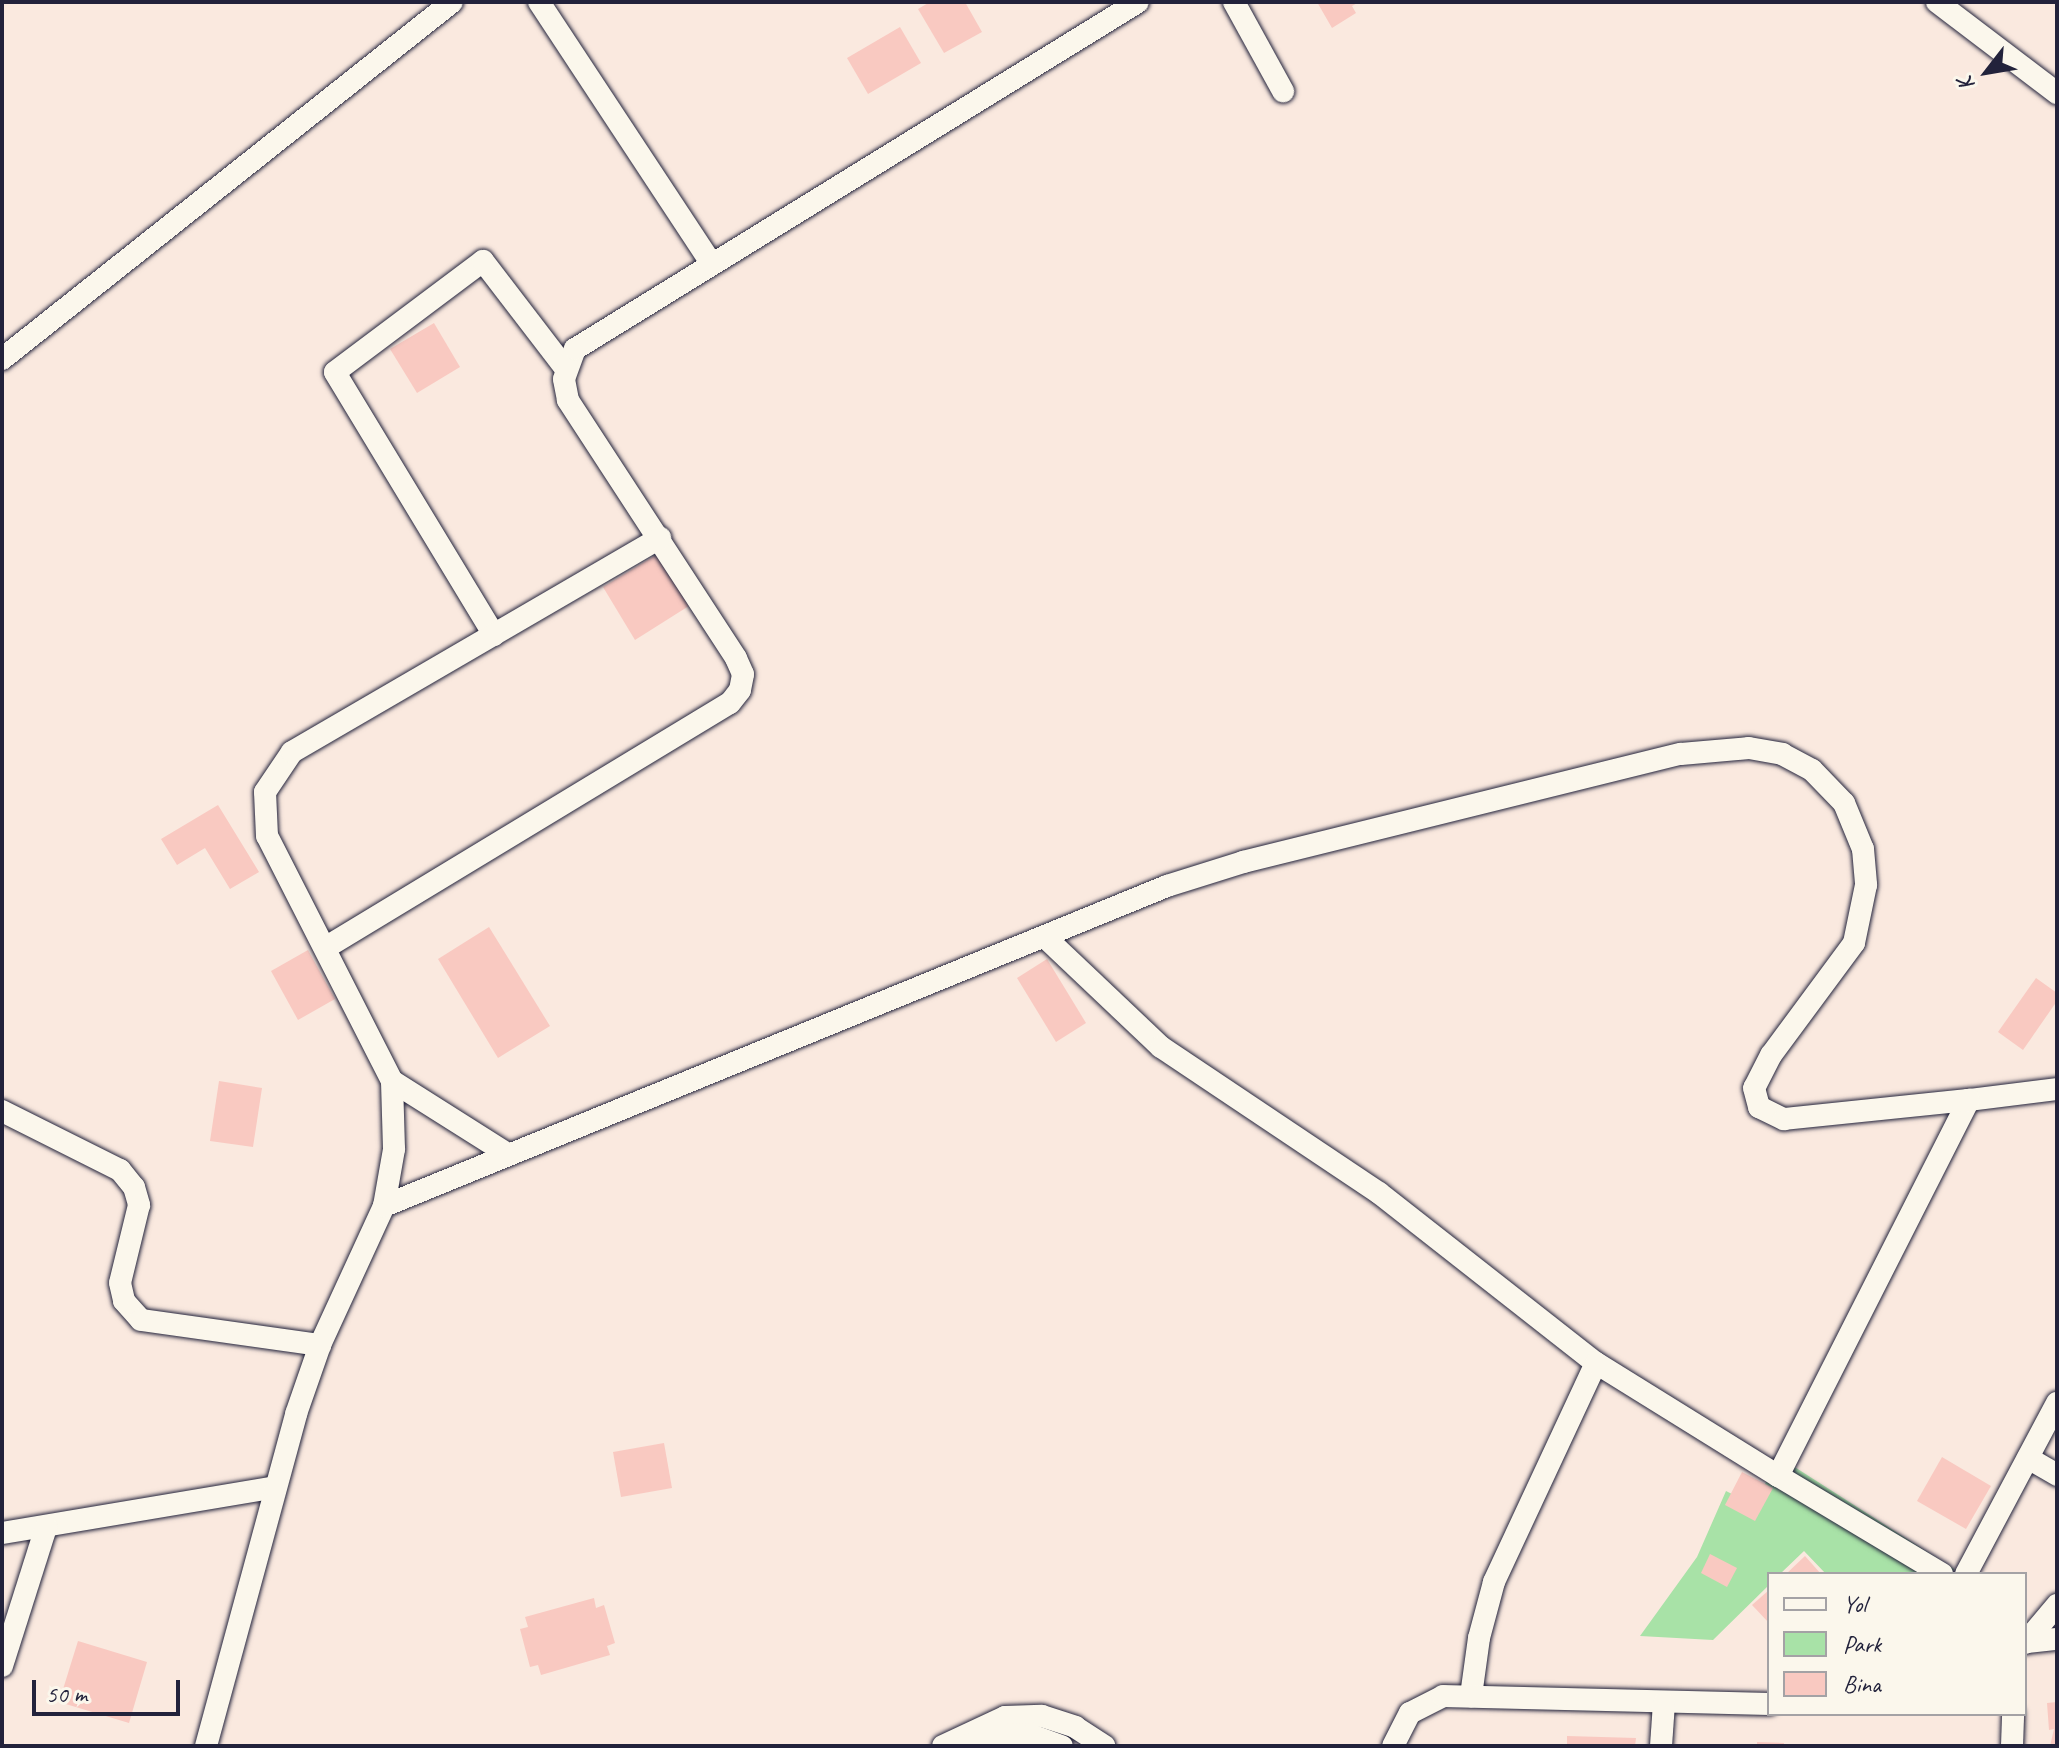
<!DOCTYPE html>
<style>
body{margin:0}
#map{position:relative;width:2059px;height:1748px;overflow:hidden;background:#fae9df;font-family:Caveat,sans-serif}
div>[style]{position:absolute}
.green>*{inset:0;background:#a8e2a7}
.building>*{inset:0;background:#f9c9c1}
.roads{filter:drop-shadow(0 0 2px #22223b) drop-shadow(0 0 2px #22223b)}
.minor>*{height:22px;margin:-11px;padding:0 11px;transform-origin:11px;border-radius:11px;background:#fbf7ec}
span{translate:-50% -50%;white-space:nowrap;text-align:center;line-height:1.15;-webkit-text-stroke:6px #fbf7ec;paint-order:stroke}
.frame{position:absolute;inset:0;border:4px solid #22223b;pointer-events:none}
.legend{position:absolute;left:1767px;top:1572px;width:260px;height:144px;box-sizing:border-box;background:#fbf7ec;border:2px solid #a4a2a5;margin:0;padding:10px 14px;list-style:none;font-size:24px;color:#22223b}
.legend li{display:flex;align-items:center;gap:16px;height:40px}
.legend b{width:40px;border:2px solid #a4a2a5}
.north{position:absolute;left:1947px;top:32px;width:80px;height:80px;-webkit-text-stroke:6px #fbf7ec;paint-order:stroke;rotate:239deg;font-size:22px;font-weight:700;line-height:32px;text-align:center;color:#22223b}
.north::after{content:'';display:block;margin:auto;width:28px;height:36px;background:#22223b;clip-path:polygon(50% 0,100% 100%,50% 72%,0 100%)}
.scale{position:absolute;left:32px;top:1680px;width:148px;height:36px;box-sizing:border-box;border:4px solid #22223b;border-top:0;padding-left:10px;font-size:24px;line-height:28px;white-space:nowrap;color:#22223b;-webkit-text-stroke:6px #fbf7ec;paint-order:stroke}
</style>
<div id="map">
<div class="green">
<i style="clip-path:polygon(1779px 1457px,1954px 1569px,1952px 1574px,1826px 1574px,1804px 1551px,1780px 1574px,1769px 1574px,1769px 1585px,1713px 1640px,1640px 1636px,1697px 1557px,1726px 1491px,1754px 1505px)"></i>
</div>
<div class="building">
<i style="clip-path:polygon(930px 2px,965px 2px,982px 32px,944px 53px,918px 9px)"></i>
<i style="clip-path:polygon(1317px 2px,1359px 2px,1352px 6px,1356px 13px,1332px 28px)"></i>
<i style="clip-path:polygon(900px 27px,921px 63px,868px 94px,847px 58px)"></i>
<i style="clip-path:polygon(434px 323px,460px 367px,417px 393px,390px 349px)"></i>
<i style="clip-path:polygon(661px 552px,692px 604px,635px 640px,603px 587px)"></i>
<i style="clip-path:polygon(218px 805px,259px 872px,230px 889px,205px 848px,177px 865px,161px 839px)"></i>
<i style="clip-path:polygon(489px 927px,550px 1026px,498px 1058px,438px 959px)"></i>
<i style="clip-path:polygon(308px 950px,335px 999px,298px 1020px,271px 971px)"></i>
<i style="clip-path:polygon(1047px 959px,1086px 1023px,1056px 1042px,1017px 978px)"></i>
<i style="clip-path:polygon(2036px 978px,2057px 993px,2057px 1001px,2023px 1050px,1998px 1032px)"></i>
<i style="clip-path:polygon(219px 1081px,262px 1088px,253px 1147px,210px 1141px)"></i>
<i style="clip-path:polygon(664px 1443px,672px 1488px,621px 1497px,613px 1452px)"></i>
<i style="clip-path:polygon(1942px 1457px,1991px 1486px,1966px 1529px,1917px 1501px)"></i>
<i style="clip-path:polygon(1742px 1472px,1773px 1488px,1755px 1521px,1725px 1505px)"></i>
<i style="clip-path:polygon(1710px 1554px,1737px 1568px,1727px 1587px,1701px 1573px)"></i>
<i style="clip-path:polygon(1805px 1556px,1821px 1574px,1786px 1574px)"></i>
<i style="clip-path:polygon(1769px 1590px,1769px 1623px,1752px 1605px)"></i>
<i style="clip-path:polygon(594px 1598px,596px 1608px,604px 1605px,615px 1643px,607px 1646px,610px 1655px,541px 1675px,538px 1665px,530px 1667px,520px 1629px,528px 1627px,525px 1617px)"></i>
<i style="clip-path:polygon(78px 1641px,147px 1662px,129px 1723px,59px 1702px)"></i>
<i style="clip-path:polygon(2057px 1702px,2057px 1746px,2050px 1746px,2054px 1729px,2049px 1730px,2047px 1703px)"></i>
<i style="clip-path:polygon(1567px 1736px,1636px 1738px,1635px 1746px,1567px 1746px)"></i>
<i style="clip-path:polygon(1757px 1742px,1784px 1743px,1784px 1746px,1757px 1746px)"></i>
</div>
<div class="roads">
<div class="minor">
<i style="left:539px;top:2px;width:313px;rotate:56.6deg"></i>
<i style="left:1234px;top:2px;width:102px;rotate:61.2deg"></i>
<i style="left:1937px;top:2px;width:151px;rotate:37.2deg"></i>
<i style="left:2px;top:359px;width:574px;rotate:-38.43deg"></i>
<i style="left:494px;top:635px;width:307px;rotate:-121.2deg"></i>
<i style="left:335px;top:372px;width:185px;rotate:-36.9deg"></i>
<i style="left:483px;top:261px;width:136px;rotate:52.5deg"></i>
<i style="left:1046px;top:938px;width:158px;rotate:43.5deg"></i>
<i style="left:1161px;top:1047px;width:262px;rotate:33.8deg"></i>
<i style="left:1379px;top:1193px;width:276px;rotate:38.1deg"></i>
<i style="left:1596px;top:1363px;width:242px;rotate:115deg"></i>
<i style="left:1494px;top:1582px;width:58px;rotate:105deg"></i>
<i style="left:1479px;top:1638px;width:59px;rotate:97.9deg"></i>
<i style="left:325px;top:948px;width:473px;rotate:-31.2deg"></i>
<i style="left:730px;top:703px;width:16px;rotate:-52deg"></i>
<i style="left:740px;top:690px;width:16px;rotate:-79deg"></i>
<i style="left:743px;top:674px;width:17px;rotate:-114deg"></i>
<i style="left:736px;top:658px;width:308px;rotate:-123.1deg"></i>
<i style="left:568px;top:400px;width:21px;rotate:-101deg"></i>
<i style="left:564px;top:379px;width:32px;rotate:-70deg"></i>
<i style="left:575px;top:349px;width:661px;rotate:-31.65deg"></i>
<i style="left:2px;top:1111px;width:132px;rotate:26.6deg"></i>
<i style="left:120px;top:1170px;width:22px;rotate:51deg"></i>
<i style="left:134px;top:1187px;width:19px;rotate:74deg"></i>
<i style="left:139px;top:1205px;width:80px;rotate:103.7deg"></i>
<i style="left:120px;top:1283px;width:18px;rotate:77deg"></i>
<i style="left:124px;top:1301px;width:25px;rotate:48deg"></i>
<i style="left:141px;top:1320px;width:181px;rotate:8deg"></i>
<i style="left:506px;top:1153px;width:135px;rotate:-147.7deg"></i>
<i style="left:392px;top:1081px;width:275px;rotate:-117deg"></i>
<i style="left:267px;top:836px;width:44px;rotate:-92.6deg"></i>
<i style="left:265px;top:792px;width:48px;rotate:-56deg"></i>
<i style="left:292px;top:752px;width:426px;rotate:-30.2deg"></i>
<i style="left:384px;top:1206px;width:58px;rotate:-80deg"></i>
<i style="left:394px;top:1149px;width:68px;rotate:-91.7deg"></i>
<i style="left:1596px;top:1363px;width:214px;rotate:31.8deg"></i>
<i style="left:2028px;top:1458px;width:34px;rotate:30deg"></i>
<i style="left:2px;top:1533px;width:274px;rotate:-9.5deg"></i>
<i style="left:1942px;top:1574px;width:191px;rotate:-149.1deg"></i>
<i style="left:1778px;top:1476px;width:422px;rotate:-63.1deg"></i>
<i style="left:1969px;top:1100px;width:89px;rotate:-7.1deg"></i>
<i style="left:1966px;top:1574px;width:194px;rotate:-62deg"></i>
<i style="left:2027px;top:1642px;width:30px;rotate:-6deg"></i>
<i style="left:2025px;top:1643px;width:50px;rotate:-49.9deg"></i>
<i style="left:2px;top:1666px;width:146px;rotate:-72.4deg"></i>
<i style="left:206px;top:1746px;width:344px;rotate:-74.8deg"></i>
<i style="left:296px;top:1414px;width:73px;rotate:-70.8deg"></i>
<i style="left:320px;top:1345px;width:153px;rotate:-65.3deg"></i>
<i style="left:384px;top:1206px;width:846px;rotate:-22.23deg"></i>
<i style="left:1167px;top:886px;width:80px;rotate:-17.5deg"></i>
<i style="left:1243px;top:862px;width:451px;rotate:-13.9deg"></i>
<i style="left:1681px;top:754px;width:68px;rotate:-5deg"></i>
<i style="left:1749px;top:748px;width:34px;rotate:10deg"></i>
<i style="left:1782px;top:754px;width:34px;rotate:28deg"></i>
<i style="left:1812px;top:770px;width:46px;rotate:45.9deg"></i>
<i style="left:1844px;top:803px;width:50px;rotate:67.6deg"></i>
<i style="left:1863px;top:849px;width:36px;rotate:85deg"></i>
<i style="left:1866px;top:885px;width:59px;rotate:101.7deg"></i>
<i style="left:1854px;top:943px;width:139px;rotate:126.5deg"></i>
<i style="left:1771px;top:1055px;width:37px;rotate:117deg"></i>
<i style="left:1754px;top:1088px;width:20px;rotate:75deg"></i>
<i style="left:1759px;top:1107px;width:28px;rotate:26deg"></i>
<i style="left:1784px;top:1119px;width:186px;rotate:-5.9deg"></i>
<i style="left:943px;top:1746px;width:68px;rotate:-25.1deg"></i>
<i style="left:1005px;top:1717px;width:37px;rotate:-2deg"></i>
<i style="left:1042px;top:1716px;width:35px;rotate:18deg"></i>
<i style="left:1075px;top:1727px;width:35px;rotate:33deg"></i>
<i style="left:966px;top:1746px;width:40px;rotate:-18deg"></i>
<i style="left:1004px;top:1734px;width:27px;rotate:2deg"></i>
<i style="left:1031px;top:1735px;width:33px;rotate:20deg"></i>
<i style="left:1393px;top:1746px;width:37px;rotate:-63deg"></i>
<i style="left:1410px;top:1713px;width:37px;rotate:-27deg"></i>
<i style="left:1443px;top:1696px;width:326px;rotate:1.4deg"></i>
<i style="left:1661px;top:1746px;width:43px;rotate:-86deg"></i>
<i style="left:2012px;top:1746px;width:32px;rotate:-88deg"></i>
</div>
</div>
<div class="frame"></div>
<ul class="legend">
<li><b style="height:10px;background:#fbf7ec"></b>Yol</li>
<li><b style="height:22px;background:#a8e2a7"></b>Park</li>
<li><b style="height:22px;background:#f9c9c1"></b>Bina</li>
</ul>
<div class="north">K</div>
<div class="scale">50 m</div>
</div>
